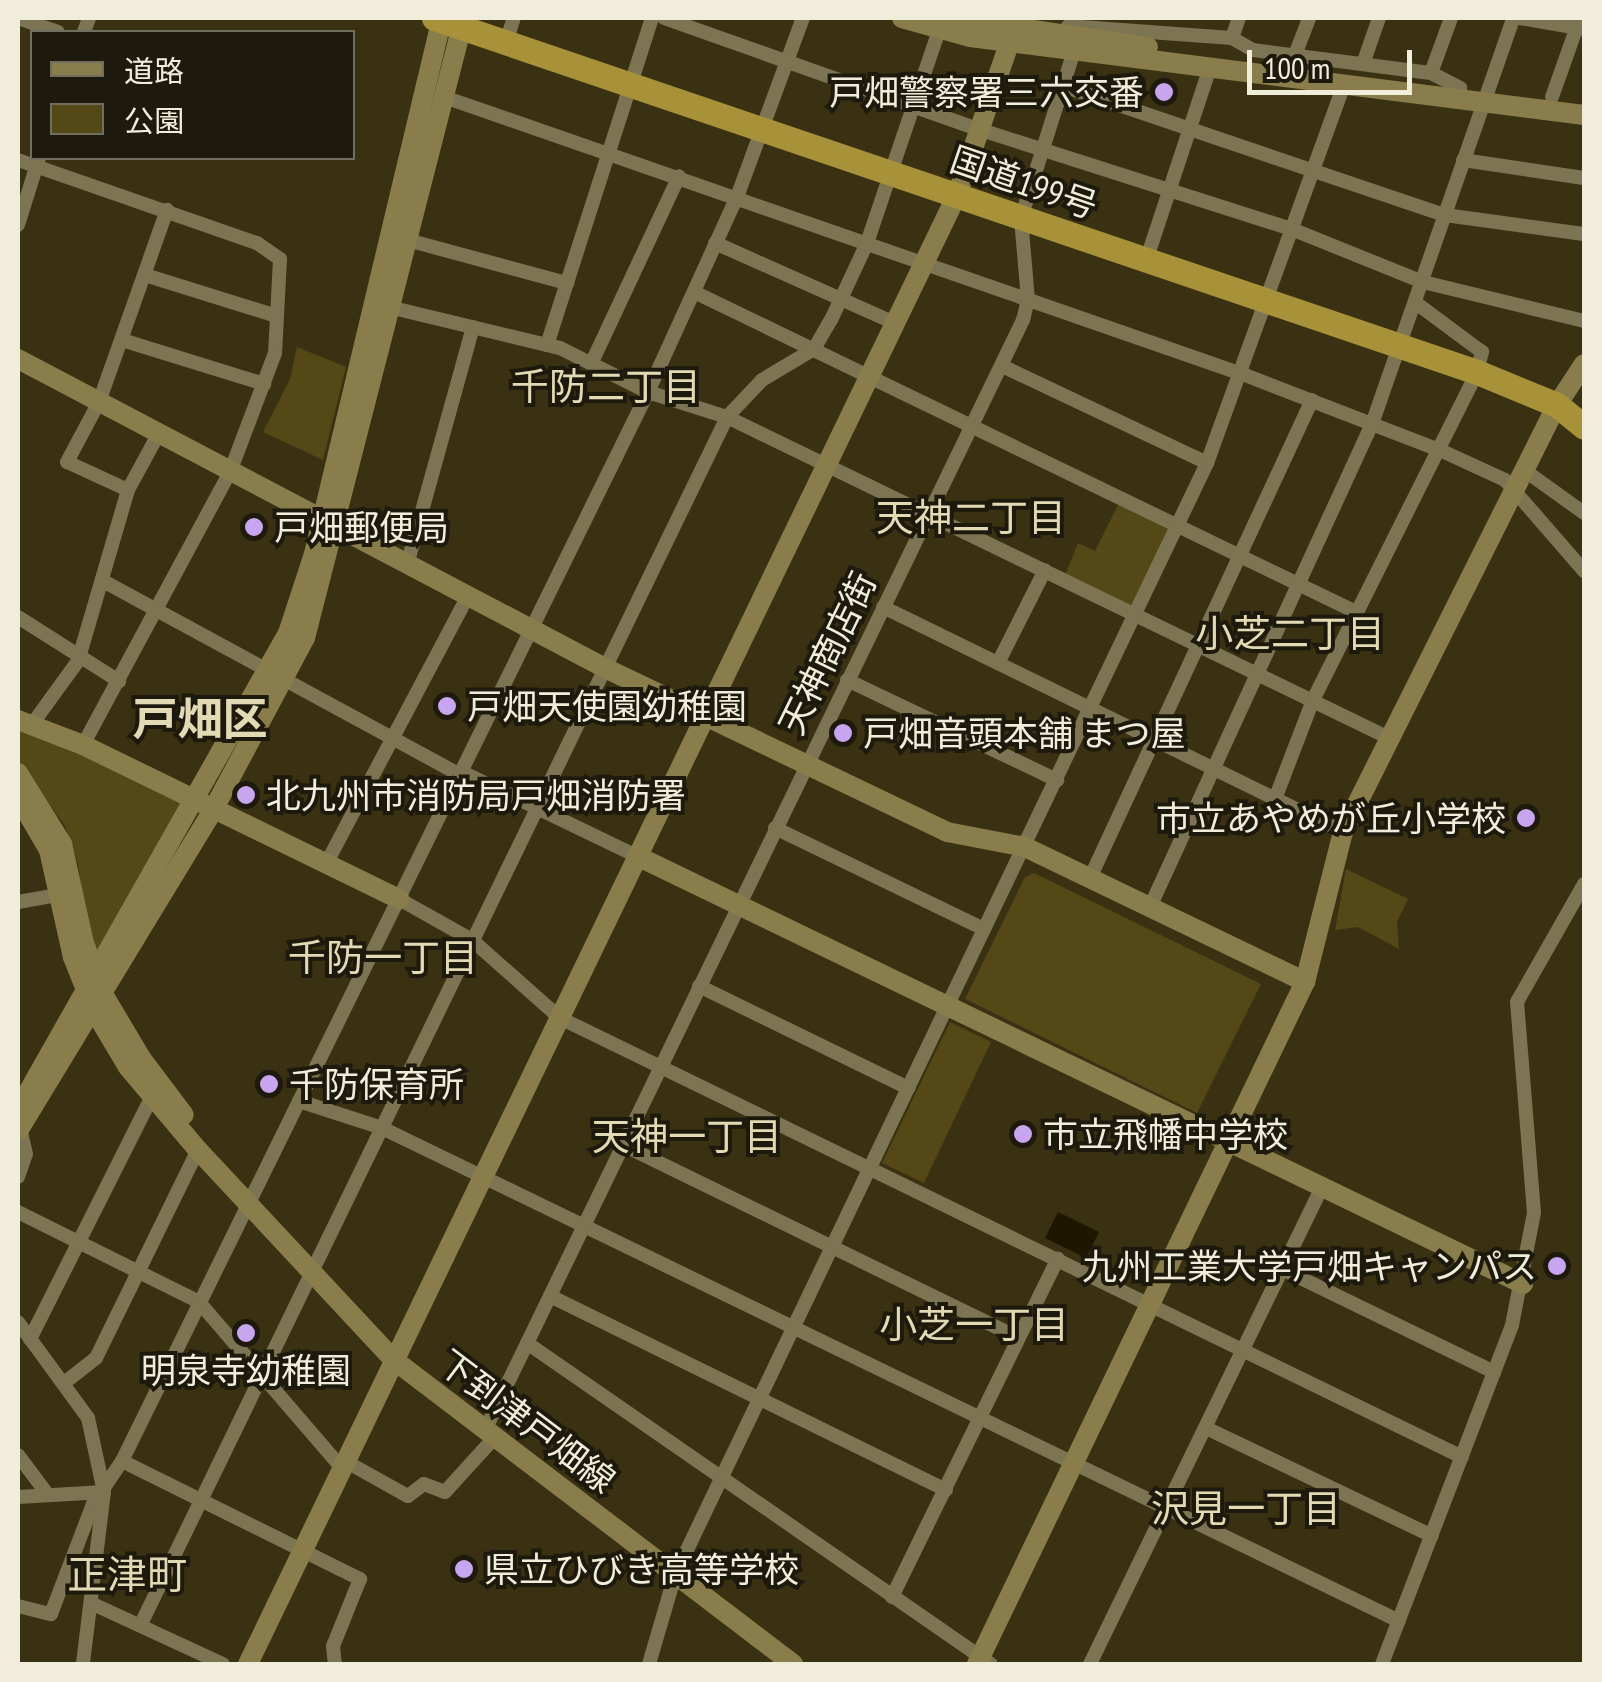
<!DOCTYPE html>
<meta charset="utf-8">
<style>
body{margin:0}
#map{position:relative;width:1602px;height:1682px;overflow:hidden;background:#393112;font-family:"PT Sans Narrow","Noto Sans JP",sans-serif}
div>[style]{position:absolute}
.green>*{inset:0;background:#544816}
.water>*{inset:0;background:#1d1700}
.street>*{height:14px;margin:-7px;padding:0 7px;transform-origin:7px;border-radius:7px;background:#7c7453}
.secondary>*{height:20px;margin:-10px;padding:0 10px;transform-origin:10px;border-radius:10px;background:#897d4b}
.highway>*{height:25px;margin:-12.5px;padding:0 12.5px;transform-origin:12.5px;border-radius:12.5px;background:#a89239}
.dots>*{width:28px;height:28px;translate:-50% -50%;box-sizing:border-box;border:5px solid #1d190c;border-radius:50%}
span{translate:-50% -50%;white-space:nowrap;text-align:center;line-height:1.15;-webkit-text-stroke:8px #1d190c;paint-order:stroke}
.poi-label{font-size:35px;color:#f1eddb}
.right{translate:-100% -50%;text-align:right}
.left{translate:0 -50%;text-align:left}
.street-label{font-size:35px;color:#f1eddb}
.neighbourhood-label{font-size:38px;color:#e2d9b5}
.quarter-label{font-size:40px;color:#e2d9b5}
.district-label{font-size:45px;color:#e2d9b5;font-weight:700}
.frame{position:absolute;inset:0;border:20px solid #f1eddb;pointer-events:none}
.legend{position:absolute;left:30px;top:30px;width:325px;height:130px;box-sizing:border-box;background:#1d190c;border:2px solid #726e5f;margin:0;padding:12px 18px;list-style:none;font-size:30px;color:#f1eddb}
.legend li{display:flex;align-items:center;gap:20px;height:50px}
.legend b{width:50px;border:2px solid #726e5f}
.scale{position:absolute;left:1247px;top:50px;width:165px;height:45px;box-sizing:border-box;border:5px solid #f1eddb;border-top:0;padding-left:12px;font-size:30px;line-height:35px;white-space:nowrap;color:#f1eddb;-webkit-text-stroke:8px #1d190c;paint-order:stroke}
</style>
<div id="map">
<div class="green">
<i style="clip-path:polygon(297px 347px,346px 367px,323px 460px,263px 432px,290px 379px)"></i>
<i style="clip-path:polygon(1119px 503px,1168px 528px,1133px 607px,1065px 575px,1078px 543px,1095px 551px)"></i>
<i style="clip-path:polygon(18px 726px,200px 809px,101px 973px,89px 944px,78px 864px,65px 826px,18px 762px)"></i>
<i style="clip-path:polygon(1346px 869px,1408px 899px,1397px 922px,1399px 949px,1358px 927px,1335px 930px)"></i>
<i style="clip-path:polygon(1034px 873px,1261px 984px,1197px 1113px,965px 999px,1025px 877px)"></i>
<i style="clip-path:polygon(950px 1022px,991px 1042px,924px 1183px,882px 1163px)"></i>
</div>
<div class="water">
<i style="clip-path:polygon(1058px 1212px,1099px 1232px,1086px 1258px,1045px 1238px)"></i>
</div>
<div class="street">
<i style="left:18px;top:18px;width:42px;rotate:19.3deg"></i>
<i style="left:664px;top:18px;width:333px;rotate:19.5deg"></i>
<i style="left:978px;top:129px;width:332px;rotate:17.7deg"></i>
<i style="left:1294px;top:230px;width:139px;rotate:22deg"></i>
<i style="left:1423px;top:282px;width:166px;rotate:13.6deg"></i>
<i style="left:1520px;top:18px;width:65px;rotate:9.8deg"></i>
<i style="left:1068px;top:26px;width:164px;rotate:4.2deg"></i>
<i style="left:1232px;top:38px;width:24px;rotate:30deg"></i>
<i style="left:1253px;top:50px;width:179px;rotate:7.4deg"></i>
<i style="left:1431px;top:73px;width:33px;rotate:27deg"></i>
<i style="left:84px;top:32px;width:15px;rotate:-70deg"></i>
<i style="left:1232px;top:38px;width:21px;rotate:-71deg"></i>
<i style="left:506px;top:42px;width:25px;rotate:-72deg"></i>
<i style="left:1295px;top:55px;width:40px;rotate:-69deg"></i>
<i style="left:1363px;top:64px;width:49px;rotate:-70.8deg"></i>
<i style="left:1431px;top:73px;width:59px;rotate:-70deg"></i>
<i style="left:1063px;top:86px;width:403px;rotate:18.7deg"></i>
<i style="left:1445px;top:215px;width:140px;rotate:7.8deg"></i>
<i style="left:444px;top:97px;width:848px;rotate:19.14deg"></i>
<i style="left:1245px;top:375px;width:211px;rotate:21.1deg"></i>
<i style="left:1442px;top:451px;width:69px;rotate:24.7deg"></i>
<i style="left:1505px;top:480px;width:121px;rotate:49deg"></i>
<i style="left:1552px;top:97px;width:84px;rotate:-70.5deg"></i>
<i style="left:18px;top:160px;width:253px;rotate:19.2deg"></i>
<i style="left:257px;top:243px;width:28px;rotate:35deg"></i>
<i style="left:280px;top:259px;width:94px;rotate:93deg"></i>
<i style="left:275px;top:353px;width:127px;rotate:110.7deg"></i>
<i style="left:230px;top:472px;width:310px;rotate:118.3deg"></i>
<i style="left:1463px;top:160px;width:122px;rotate:8.5deg"></i>
<i style="left:18px;top:225px;width:70px;rotate:-72.6deg"></i>
<i style="left:411px;top:241px;width:162px;rotate:15.1deg"></i>
<i style="left:715px;top:243px;width:197px;rotate:24deg"></i>
<i style="left:1146px;top:261px;width:204px;rotate:-71.7deg"></i>
<i style="left:145px;top:275px;width:138px;rotate:17.3deg"></i>
<i style="left:694px;top:292px;width:735px;rotate:25.8deg"></i>
<i style="left:393px;top:308px;width:172px;rotate:13.5deg"></i>
<i style="left:560px;top:348px;width:98px;rotate:26.6deg"></i>
<i style="left:648px;top:392px;width:83px;rotate:17.6deg"></i>
<i style="left:727px;top:417px;width:738px;rotate:25.87deg"></i>
<i style="left:122px;top:340px;width:149px;rotate:17.2deg"></i>
<i style="left:547px;top:345px;width:343px;rotate:-72.2deg"></i>
<i style="left:592px;top:362px;width:205px;rotate:-64.9deg"></i>
<i style="left:1002px;top:366px;width:227px;rotate:25.3deg"></i>
<i style="left:1524px;top:470px;width:74px;rotate:35.6deg"></i>
<i style="left:128px;top:490px;width:67px;rotate:-155.3deg"></i>
<i style="left:67px;top:462px;width:68px;rotate:-61.9deg"></i>
<i style="left:99px;top:402px;width:204px;rotate:-70.5deg"></i>
<i style="left:407px;top:565px;width:247px;rotate:-74.5deg"></i>
<i style="left:103px;top:581px;width:404px;rotate:28.5deg"></i>
<i style="left:883px;top:607px;width:512px;rotate:26.06deg"></i>
<i style="left:18px;top:617px;width:120px;rotate:32.4deg"></i>
<i style="left:998px;top:663px;width:104px;rotate:-63.2deg"></i>
<i style="left:847px;top:680px;width:233px;rotate:25.5deg"></i>
<i style="left:33px;top:723px;width:77px;rotate:-54deg"></i>
<i style="left:78px;top:661px;width:178px;rotate:-73.7deg"></i>
<i style="left:128px;top:490px;width:65px;rotate:-61.5deg"></i>
<i style="left:460px;top:771px;width:196px;rotate:25.7deg"></i>
<i style="left:1275px;top:799px;width:106px;rotate:-69deg"></i>
<i style="left:1313px;top:700px;width:367px;rotate:-63.4deg"></i>
<i style="left:1477px;top:372px;width:21px;rotate:-76deg"></i>
<i style="left:1482px;top:352px;width:82px;rotate:-143.4deg"></i>
<i style="left:775px;top:828px;width:232px;rotate:25.8deg"></i>
<i style="left:326px;top:864px;width:301px;rotate:-62.1deg"></i>
<i style="left:1090px;top:878px;width:527px;rotate:-65.09deg"></i>
<i style="left:399px;top:899px;width:84px;rotate:29.3deg"></i>
<i style="left:472px;top:940px;width:118px;rotate:41.6deg"></i>
<i style="left:560px;top:1018px;width:1003px;rotate:25.95deg"></i>
<i style="left:18px;top:902px;width:41px;rotate:-9.9deg"></i>
<i style="left:1150px;top:907px;width:532px;rotate:-65.32deg"></i>
<i style="left:1372px;top:424px;width:430px;rotate:-70.8deg"></i>
<i style="left:699px;top:986px;width:233px;rotate:26deg"></i>
<i style="left:299px;top:1101px;width:87px;rotate:18deg"></i>
<i style="left:382px;top:1128px;width:1130px;rotate:25.86deg"></i>
<i style="left:623px;top:1145px;width:440px;rotate:26deg"></i>
<i style="left:18px;top:1177px;width:24px;rotate:-71deg"></i>
<i style="left:26px;top:1154px;width:26px;rotate:-103deg"></i>
<i style="left:18px;top:1212px;width:202px;rotate:26.4deg"></i>
<i style="left:199px;top:1302px;width:219px;rotate:49.3deg"></i>
<i style="left:1282px;top:1269px;width:236px;rotate:25.9deg"></i>
<i style="left:550px;top:1296px;width:441px;rotate:26.1deg"></i>
<i style="left:18px;top:1322px;width:119px;rotate:53.9deg"></i>
<i style="left:88px;top:1418px;width:76px;rotate:77.8deg"></i>
<i style="left:104px;top:1492px;width:173px;rotate:97deg"></i>
<i style="left:30px;top:1339px;width:272px;rotate:-63.3deg"></i>
<i style="left:527px;top:1343px;width:564px;rotate:34.68deg"></i>
<i style="left:64px;top:1383px;width:41px;rotate:-38deg"></i>
<i style="left:96px;top:1358px;width:232px;rotate:-63.9deg"></i>
<i style="left:1206px;top:1428px;width:250px;rotate:25.5deg"></i>
<i style="left:485px;top:1430px;width:1234px;rotate:-64.14deg"></i>
<i style="left:1023px;top:320px;width:21px;rotate:-76deg"></i>
<i style="left:1028px;top:300px;width:82px;rotate:-94.9deg"></i>
<i style="left:1021px;top:218px;width:175px;rotate:-72.4deg"></i>
<i style="left:18px;top:1455px;width:50px;rotate:53.1deg"></i>
<i style="left:122px;top:1461px;width:266px;rotate:26.4deg"></i>
<i style="left:360px;top:1579px;width:72px;rotate:111.9deg"></i>
<i style="left:333px;top:1646px;width:18px;rotate:84deg"></i>
<i style="left:345px;top:1461px;width:72px;rotate:29.1deg"></i>
<i style="left:408px;top:1496px;width:20px;rotate:-37deg"></i>
<i style="left:424px;top:1484px;width:22px;rotate:21deg"></i>
<i style="left:445px;top:1492px;width:74px;rotate:-47.7deg"></i>
<i style="left:18px;top:1497px;width:86px;rotate:-3.3deg"></i>
<i style="left:892px;top:1597px;width:377px;rotate:-63.9deg"></i>
<i style="left:93px;top:1604px;width:143px;rotate:24.8deg"></i>
<i style="left:18px;top:1606px;width:34px;rotate:14deg"></i>
<i style="left:51px;top:1614px;width:118px;rotate:-69.1deg"></i>
<i style="left:93px;top:1504px;width:52px;rotate:-56deg"></i>
<i style="left:122px;top:1461px;width:1191px;rotate:-63.8deg"></i>
<i style="left:648px;top:392px;width:214px;rotate:-65.5deg"></i>
<i style="left:737px;top:197px;width:191px;rotate:-69.8deg"></i>
<i style="left:141px;top:1624px;width:1342px;rotate:-64.1deg"></i>
<i style="left:727px;top:417px;width:51px;rotate:-46.6deg"></i>
<i style="left:762px;top:380px;width:61px;rotate:-30.8deg"></i>
<i style="left:814px;top:349px;width:34px;rotate:-60deg"></i>
<i style="left:831px;top:320px;width:85px;rotate:-64.9deg"></i>
<i style="left:867px;top:243px;width:225px;rotate:-71.3deg"></i>
<i style="left:649px;top:1664px;width:93px;rotate:-73.7deg"></i>
<i style="left:675px;top:1575px;width:1233px;rotate:-64.43deg"></i>
<i style="left:1207px;top:463px;width:402px;rotate:-70.1deg"></i>
<i style="left:1090px;top:1664px;width:530px;rotate:-64.06deg"></i>
<i style="left:1382px;top:1664px;width:363px;rotate:-69deg"></i>
<i style="left:1512px;top:1325px;width:114px;rotate:-78.9deg"></i>
<i style="left:1534px;top:1213px;width:212px;rotate:-94.6deg"></i>
<i style="left:1517px;top:1002px;width:136px;rotate:-60.4deg"></i>
</div>
<div class="secondary">
<i style="left:902px;top:18px;width:71px;rotate:15.6deg"></i>
<i style="left:970px;top:37px;width:619px;rotate:7.24deg"></i>
<i style="left:952px;top:18px;width:198px;rotate:8.4deg"></i>
<i style="left:18px;top:359px;width:663px;rotate:27.76deg"></i>
<i style="left:605px;top:668px;width:379px;rotate:25.6deg"></i>
<i style="left:947px;top:832px;width:79px;rotate:10.9deg"></i>
<i style="left:1025px;top:847px;width:311px;rotate:25.7deg"></i>
<i style="left:18px;top:720px;width:70px;rotate:21deg"></i>
<i style="left:83px;top:745px;width:352px;rotate:26deg"></i>
<i style="left:18px;top:773px;width:84px;rotate:58.2deg"></i>
<i style="left:62px;top:844px;width:101px;rotate:77.5deg"></i>
<i style="left:84px;top:943px;width:54px;rotate:69.6deg"></i>
<i style="left:103px;top:994px;width:74px;rotate:59.3deg"></i>
<i style="left:141px;top:1058px;width:71px;rotate:53deg"></i>
<i style="left:18px;top:797px;width:61px;rotate:59.7deg"></i>
<i style="left:49px;top:850px;width:110px;rotate:77.4deg"></i>
<i style="left:73px;top:957px;width:57px;rotate:68.4deg"></i>
<i style="left:94px;top:1010px;width:66px;rotate:59.2deg"></i>
<i style="left:128px;top:1067px;width:109px;rotate:49.9deg"></i>
<i style="left:198px;top:1150px;width:287px;rotate:47deg"></i>
<i style="left:394px;top:1360px;width:502px;rotate:37.3deg"></i>
<i style="left:637px;top:856px;width:984px;rotate:25.78deg"></i>
<i style="left:18px;top:1110px;width:548px;rotate:-60.49deg"></i>
<i style="left:288px;top:633px;width:83px;rotate:-71.8deg"></i>
<i style="left:314px;top:554px;width:551px;rotate:-76.57deg"></i>
<i style="left:18px;top:1131px;width:376px;rotate:-58.7deg"></i>
<i style="left:213px;top:810px;width:195px;rotate:-61.9deg"></i>
<i style="left:305px;top:638px;width:640px;rotate:-75.62deg"></i>
<i style="left:248px;top:1664px;width:1631px;rotate:-64.24deg"></i>
<i style="left:957px;top:195px;width:187px;rotate:-71deg"></i>
<i style="left:977px;top:1664px;width:757px;rotate:-64.32deg"></i>
<i style="left:1305px;top:982px;width:155px;rotate:-75.8deg"></i>
<i style="left:1343px;top:832px;width:478px;rotate:-63.4deg"></i>
<i style="left:1557px;top:405px;width:49px;rotate:-56.6deg"></i>
</div>
<div class="highway">
<i style="left:434px;top:18px;width:1101px;rotate:18.75deg"></i>
<i style="left:1477px;top:372px;width:87px;rotate:22.4deg"></i>
<i style="left:1557px;top:405px;width:35px;rotate:39deg"></i>
</div>
<div class="dots">
<i style="left:1164px;top:92px;background:#c8a5ef"></i>
<i style="left:254px;top:527px;background:#c8a5ef"></i>
<i style="left:447px;top:706px;background:#c8a5ef"></i>
<i style="left:843px;top:733px;background:#c8a5ef"></i>
<i style="left:246px;top:795px;background:#c8a5ef"></i>
<i style="left:1526px;top:818px;background:#c8a5ef"></i>
<i style="left:269px;top:1084px;background:#c8a5ef"></i>
<i style="left:1023px;top:1134px;background:#c8a5ef"></i>
<i style="left:1557px;top:1266px;background:#c8a5ef"></i>
<i style="left:246px;top:1333px;background:#c8a5ef"></i>
<i style="left:464px;top:1569px;background:#c8a5ef"></i>
</div>
<div class="poi-label">
<span class="right" style="left:1144px;top:92px">戸畑警察署三六交番</span>
<span class="left" style="left:274px;top:527px">戸畑郵便局</span>
<span class="left" style="left:467px;top:706px">戸畑天使園幼稚園</span>
<span class="left" style="left:863px;top:733px">戸畑音頭本舗 まつ屋</span>
<span class="left" style="left:266px;top:795px">北九州市消防局戸畑消防署</span>
<span class="right" style="left:1506px;top:818px">市立あやめが丘小学校</span>
<span class="left" style="left:289px;top:1084px">千防保育所</span>
<span class="left" style="left:1043px;top:1134px">市立飛幡中学校</span>
<span class="right" style="left:1537px;top:1266px">九州工業大学戸畑キャンパス</span>
<span style="left:246px;top:1370px">明泉寺幼稚園</span>
<span class="left" style="left:484px;top:1569px">県立ひびき高等学校</span>
</div>
<div class="street-label">
<span style="left:1024px;top:182px;rotate:19deg">国道199号</span>
<span style="left:827px;top:653px;rotate:-64deg">天神商店街</span>
<span style="left:527px;top:1421px;rotate:37deg">下到津戸畑線</span>
</div>
<div class="neighbourhood-label">
<span style="left:606px;top:386px">千防二丁目</span>
<span style="left:971px;top:517px">天神二丁目</span>
<span style="left:1290px;top:633px">小芝二丁目</span>
<span style="left:383px;top:957px">千防一丁目</span>
<span style="left:687px;top:1136px">天神一丁目</span>
<span style="left:974px;top:1324px">小芝一丁目</span>
<span style="left:1246px;top:1508px">沢見一丁目</span>
</div>
<div class="quarter-label">
<span style="left:127px;top:1574px">正津町</span>
</div>
<div class="district-label">
<span style="left:200px;top:719px">戸畑区</span>
</div>
<div class="frame"></div>
<ul class="legend">
<li><b style="height:12px;background:#897d4b"></b>道路</li>
<li><b style="height:28px;background:#544816"></b>公園</li>
</ul>
<div class="scale">100 m</div>
</div>
